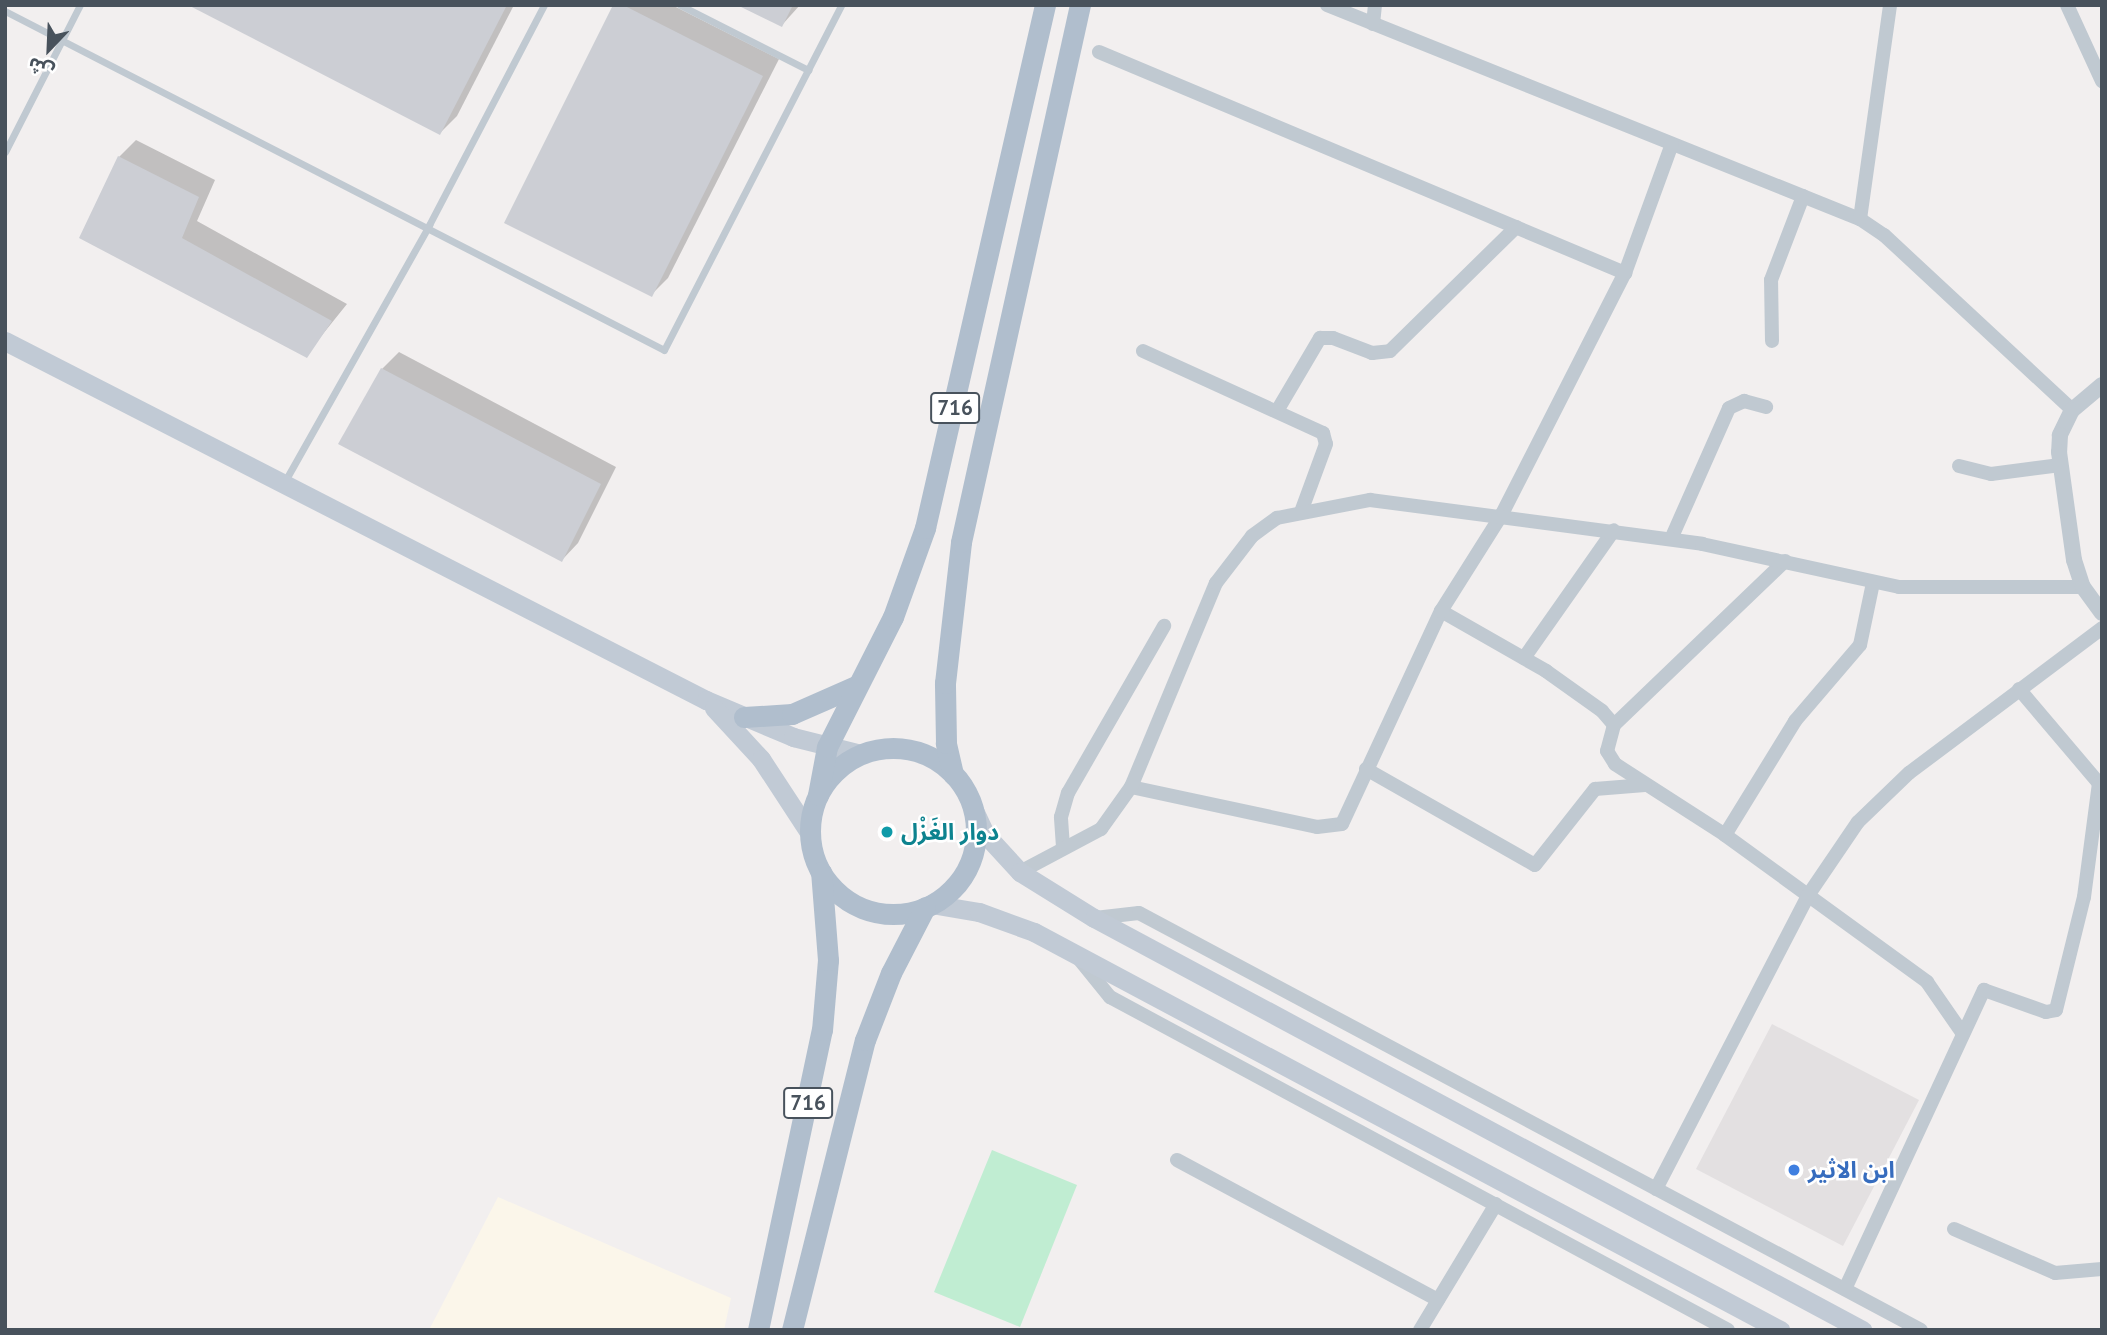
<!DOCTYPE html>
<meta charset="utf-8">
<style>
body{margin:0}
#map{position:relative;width:2107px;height:1335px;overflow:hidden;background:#f2efef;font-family:"PT Sans","Noto Sans Arabic",sans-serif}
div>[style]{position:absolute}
.commercial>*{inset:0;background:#fbf6ea}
.education>*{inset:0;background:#e3e0e1}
.green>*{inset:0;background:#c0edd2}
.shadow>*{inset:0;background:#0003}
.building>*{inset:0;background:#ccced4}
.service>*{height:7px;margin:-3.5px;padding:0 3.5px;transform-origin:3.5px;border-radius:3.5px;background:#c0c9d1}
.minor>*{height:14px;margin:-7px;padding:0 7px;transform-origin:7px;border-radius:7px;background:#c0c9d1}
.tertiary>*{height:16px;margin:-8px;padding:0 8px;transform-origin:8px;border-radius:8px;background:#c0c9d1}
.secondary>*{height:19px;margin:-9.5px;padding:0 9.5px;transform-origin:9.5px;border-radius:9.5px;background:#c1cad5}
.primary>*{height:21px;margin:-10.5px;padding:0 10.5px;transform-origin:10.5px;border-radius:10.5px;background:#b0becd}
.primary>.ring{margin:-10.5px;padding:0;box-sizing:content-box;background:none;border:21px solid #b0becd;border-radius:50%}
.dots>*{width:19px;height:19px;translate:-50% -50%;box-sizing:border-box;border:4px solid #fff;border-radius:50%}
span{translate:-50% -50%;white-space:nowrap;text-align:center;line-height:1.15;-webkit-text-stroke:5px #fff;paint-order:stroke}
.shield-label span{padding:2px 5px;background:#fff;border:2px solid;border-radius:5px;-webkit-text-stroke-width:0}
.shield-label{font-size:21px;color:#48525c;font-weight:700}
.culture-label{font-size:23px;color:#0d838f;font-weight:700}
.left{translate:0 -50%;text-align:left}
.shop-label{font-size:23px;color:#366cbe;font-weight:700}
.frame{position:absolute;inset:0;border:7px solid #48525c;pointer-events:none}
.north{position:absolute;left:14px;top:14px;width:70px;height:70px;-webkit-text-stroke:5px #fff;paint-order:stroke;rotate:203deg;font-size:19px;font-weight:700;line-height:28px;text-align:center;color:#48525c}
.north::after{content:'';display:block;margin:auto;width:24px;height:32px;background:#48525c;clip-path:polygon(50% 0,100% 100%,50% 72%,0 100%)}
</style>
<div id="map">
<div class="commercial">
<i style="clip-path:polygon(498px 1197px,731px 1298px,724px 1330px,429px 1330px)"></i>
</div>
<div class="education">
<i style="clip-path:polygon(1772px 1024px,1919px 1100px,1843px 1246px,1696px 1169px)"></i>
</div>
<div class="green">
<i style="clip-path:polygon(992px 1150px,1077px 1185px,1020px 1327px,934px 1292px)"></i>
</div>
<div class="shadow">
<i style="clip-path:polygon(192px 5px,514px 5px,457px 116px,440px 133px)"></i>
<i style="clip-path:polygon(615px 5px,672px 5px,779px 59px,668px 278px,651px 295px)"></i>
<i style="clip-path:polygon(741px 5px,800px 5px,782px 25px)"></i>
<i style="clip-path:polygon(136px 140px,215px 180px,197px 221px,347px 304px,306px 355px,81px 237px,119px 157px)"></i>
<i style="clip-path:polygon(399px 352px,616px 467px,578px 543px,562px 560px,382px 369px)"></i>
</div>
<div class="building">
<i style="clip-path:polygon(188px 5px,507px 5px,440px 135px)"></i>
<i style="clip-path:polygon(613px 5px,623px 5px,763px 76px,652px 297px,504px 223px)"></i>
<i style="clip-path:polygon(737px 5px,793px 5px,782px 27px)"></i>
<i style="clip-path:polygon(118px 156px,199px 197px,182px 238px,332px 321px,307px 358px,79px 238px)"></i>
<i style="clip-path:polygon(381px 368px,601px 484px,562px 562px,338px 444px)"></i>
</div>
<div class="service">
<i style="left:680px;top:5px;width:144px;rotate:26.9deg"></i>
<i style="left:5px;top:11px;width:741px;rotate:27.22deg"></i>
<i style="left:664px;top:350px;width:388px;rotate:-62.8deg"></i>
<i style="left:5px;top:152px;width:165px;rotate:-63deg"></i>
<i style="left:285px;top:481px;width:294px;rotate:-60.6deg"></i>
<i style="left:429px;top:225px;width:248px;rotate:-62.4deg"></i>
</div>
<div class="minor">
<i style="left:1327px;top:5px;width:574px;rotate:21.88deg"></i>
<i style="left:1860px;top:219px;width:29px;rotate:34deg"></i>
<i style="left:1884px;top:235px;width:257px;rotate:42.9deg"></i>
<i style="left:2067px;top:5px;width:84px;rotate:65.3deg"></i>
<i style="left:1373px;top:24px;width:19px;rotate:-84deg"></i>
<i style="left:1099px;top:52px;width:571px;rotate:22.79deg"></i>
<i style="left:1860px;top:219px;width:216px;rotate:-82deg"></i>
<i style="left:1772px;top:341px;width:61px;rotate:-90.9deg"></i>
<i style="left:1771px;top:280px;width:90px;rotate:-69.1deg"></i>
<i style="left:1143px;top:351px;width:198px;rotate:24.5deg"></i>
<i style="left:1323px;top:433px;width:11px;rotate:75deg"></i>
<i style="left:1326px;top:444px;width:72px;rotate:110.2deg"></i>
<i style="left:1277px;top:411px;width:85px;rotate:-59.5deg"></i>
<i style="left:1320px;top:338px;width:13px"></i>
<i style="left:1333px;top:338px;width:42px;rotate:21deg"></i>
<i style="left:1372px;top:353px;width:18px;rotate:-6deg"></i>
<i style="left:1390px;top:351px;width:177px;rotate:-44.5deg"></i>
<i style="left:1959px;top:466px;width:33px;rotate:14deg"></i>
<i style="left:1991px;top:474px;width:70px;rotate:-7.4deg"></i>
<i style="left:1671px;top:539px;width:143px;rotate:-66.1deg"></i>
<i style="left:1729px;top:408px;width:17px;rotate:-25deg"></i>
<i style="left:1744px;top:401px;width:23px;rotate:15deg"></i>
<i style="left:1441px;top:611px;width:121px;rotate:29.7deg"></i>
<i style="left:1546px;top:671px;width:69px;rotate:35.5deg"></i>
<i style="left:1602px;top:711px;width:18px;rotate:49deg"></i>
<i style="left:1614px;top:725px;width:27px;rotate:105deg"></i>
<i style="left:1607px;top:751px;width:15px;rotate:58deg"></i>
<i style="left:1615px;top:764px;width:131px;rotate:32.8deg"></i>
<i style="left:1725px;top:835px;width:250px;rotate:36deg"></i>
<i style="left:1927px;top:982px;width:63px;rotate:55.3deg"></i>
<i style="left:1524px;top:658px;width:156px;rotate:-54.9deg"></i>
<i style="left:2019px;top:689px;width:128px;rotate:49.7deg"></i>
<i style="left:1614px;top:725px;width:237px;rotate:-43.8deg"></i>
<i style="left:1366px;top:769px;width:194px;rotate:29.6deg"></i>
<i style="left:1535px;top:865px;width:97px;rotate:-51.7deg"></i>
<i style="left:1595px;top:789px;width:50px;rotate:-4.6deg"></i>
<i style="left:1131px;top:787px;width:190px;rotate:12.1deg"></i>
<i style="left:1317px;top:827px;width:25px;rotate:-7deg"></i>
<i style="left:1342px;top:824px;width:235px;rotate:-65.1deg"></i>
<i style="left:1441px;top:611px;width:115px;rotate:-57.8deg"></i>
<i style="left:1502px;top:514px;width:271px;rotate:-63deg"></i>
<i style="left:1625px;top:273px;width:137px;rotate:-70deg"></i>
<i style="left:1725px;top:835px;width:134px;rotate:-58.4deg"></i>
<i style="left:1795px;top:721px;width:100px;rotate:-49.5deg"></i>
<i style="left:1860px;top:645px;width:63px;rotate:-78.2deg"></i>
<i style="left:1063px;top:847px;width:30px;rotate:-94deg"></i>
<i style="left:1061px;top:817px;width:25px;rotate:-74deg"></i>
<i style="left:1068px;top:793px;width:193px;rotate:-60.1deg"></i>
<i style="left:1020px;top:872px;width:92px;rotate:-28deg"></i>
<i style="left:1101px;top:829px;width:52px;rotate:-54.5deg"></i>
<i style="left:1131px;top:787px;width:221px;rotate:-67.4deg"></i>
<i style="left:1216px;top:583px;width:59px;rotate:-52.5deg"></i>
<i style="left:1252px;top:536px;width:31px;rotate:-36deg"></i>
<i style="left:1277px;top:518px;width:95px;rotate:-11deg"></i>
<i style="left:1370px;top:500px;width:335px;rotate:7.5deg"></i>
<i style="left:1702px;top:544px;width:202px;rotate:12.3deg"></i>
<i style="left:1899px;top:587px;width:184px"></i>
<i style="left:1095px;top:918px;width:44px;rotate:-6.5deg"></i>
<i style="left:1139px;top:913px;width:886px;rotate:28.07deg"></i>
<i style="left:1080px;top:960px;width:48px;rotate:51deg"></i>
<i style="left:1110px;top:997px;width:702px;rotate:28.32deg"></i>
<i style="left:1177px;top:1160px;width:296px;rotate:28.2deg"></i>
<i style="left:1656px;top:1189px;width:332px;rotate:-62.6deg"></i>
<i style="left:1809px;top:894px;width:87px;rotate:-55.8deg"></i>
<i style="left:1858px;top:822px;width:71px;rotate:-43.9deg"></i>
<i style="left:1909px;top:773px;width:241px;rotate:-36.9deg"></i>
<i style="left:1954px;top:1229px;width:110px;rotate:23.5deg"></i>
<i style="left:2055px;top:1273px;width:47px;rotate:-4.9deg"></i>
<i style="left:1845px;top:1289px;width:330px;rotate:-65.1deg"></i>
<i style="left:1984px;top:990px;width:66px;rotate:19.5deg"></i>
<i style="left:2046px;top:1012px;width:10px;rotate:-11deg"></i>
<i style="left:2056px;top:1010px;width:116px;rotate:-76.1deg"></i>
<i style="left:2084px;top:897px;width:115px;rotate:-82.5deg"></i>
<i style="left:1420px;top:1330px;width:147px;rotate:-58.9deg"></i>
</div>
<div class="tertiary">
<i style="left:2102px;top:385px;width:39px;rotate:140deg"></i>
<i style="left:2072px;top:410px;width:28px;rotate:116deg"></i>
<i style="left:2060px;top:435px;width:17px;rotate:93deg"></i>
<i style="left:2059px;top:452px;width:109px;rotate:82.1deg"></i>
<i style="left:2074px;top:560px;width:28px;rotate:72deg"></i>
<i style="left:2083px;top:587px;width:32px;rotate:54deg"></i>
</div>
<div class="secondary">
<i style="left:5px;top:341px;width:788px;rotate:27.12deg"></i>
<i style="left:706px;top:700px;width:95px;rotate:23deg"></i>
<i style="left:793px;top:737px;width:70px;rotate:14deg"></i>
<i style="left:714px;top:708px;width:69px;rotate:47.3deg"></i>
<i style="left:761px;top:759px;width:90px;rotate:56.8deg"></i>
<i style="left:973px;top:808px;width:29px;rotate:65deg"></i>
<i style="left:985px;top:834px;width:52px;rotate:47.4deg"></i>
<i style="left:1020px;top:872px;width:87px;rotate:31.9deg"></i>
<i style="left:1094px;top:918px;width:872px;rotate:28.21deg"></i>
<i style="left:931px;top:904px;width:49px;rotate:9.5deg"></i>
<i style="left:979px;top:912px;width:59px;rotate:20deg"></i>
<i style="left:1034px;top:932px;width:846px;rotate:28.08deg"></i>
</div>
<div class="primary">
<i style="left:744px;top:717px;width:48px;rotate:-3.6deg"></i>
<i style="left:792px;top:714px;width:70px;rotate:-23.6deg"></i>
<i class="ring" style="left:810px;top:748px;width:145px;height:145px"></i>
<i style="left:953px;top:774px;width:32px;rotate:-103deg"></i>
<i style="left:946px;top:743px;width:60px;rotate:-91deg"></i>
<i style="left:945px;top:683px;width:142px;rotate:-83.5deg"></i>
<i style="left:961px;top:542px;width:550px;rotate:-77.51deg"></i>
<i style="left:818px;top:795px;width:49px;rotate:-79.4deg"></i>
<i style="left:827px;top:747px;width:146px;rotate:-63.1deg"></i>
<i style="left:893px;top:617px;width:95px;rotate:-70.2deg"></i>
<i style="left:925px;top:528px;width:537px;rotate:-77.08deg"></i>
<i style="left:758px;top:1330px;width:307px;rotate:-78deg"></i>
<i style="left:822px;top:1030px;width:70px;rotate:-85.1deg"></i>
<i style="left:828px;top:960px;width:88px;rotate:-94.5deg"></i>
<i style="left:792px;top:1330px;width:299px;rotate:-75.9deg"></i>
<i style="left:865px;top:1040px;width:72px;rotate:-68.8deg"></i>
<i style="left:891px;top:973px;width:74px;rotate:-62.7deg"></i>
</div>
<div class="dots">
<i style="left:887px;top:832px;background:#0f9aa8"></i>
<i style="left:1794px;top:1170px;background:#3f7fe0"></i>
</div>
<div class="shield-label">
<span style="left:955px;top:408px">716</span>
<span style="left:808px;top:1103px">716</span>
</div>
<div class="culture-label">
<span class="left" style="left:901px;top:832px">دوار الغَزْل</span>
</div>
<div class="shop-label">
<span class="left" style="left:1808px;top:1170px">ابن الاثير</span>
</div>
<div class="frame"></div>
<div class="north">ش</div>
</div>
